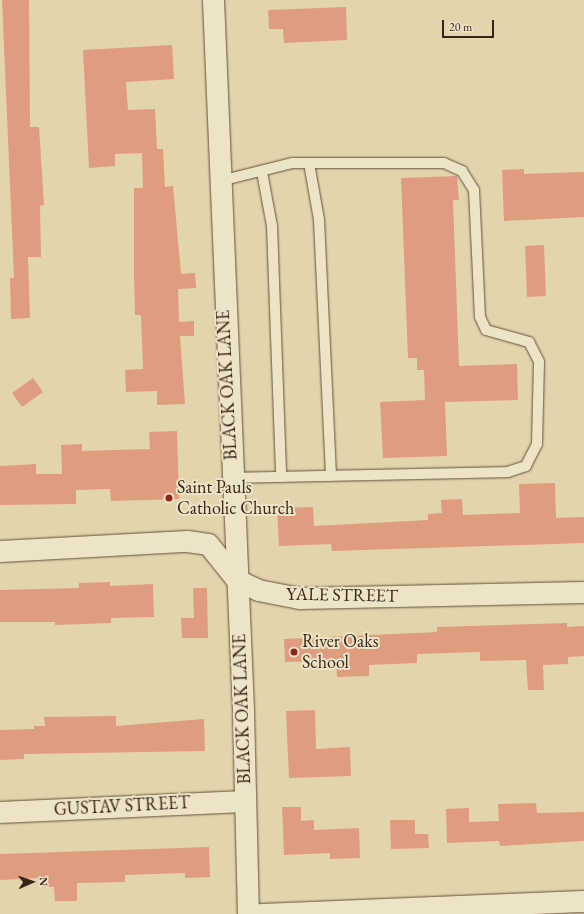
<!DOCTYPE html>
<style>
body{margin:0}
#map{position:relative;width:584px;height:914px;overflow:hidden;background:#e3d5ab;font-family:"EB Garamond",serif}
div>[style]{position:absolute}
.building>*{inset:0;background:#df9c7f}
.roads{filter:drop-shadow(0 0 1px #61513b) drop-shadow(0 0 1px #61513b)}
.service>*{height:10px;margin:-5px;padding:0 5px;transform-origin:5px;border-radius:5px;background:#ede4c8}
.minor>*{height:21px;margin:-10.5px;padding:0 10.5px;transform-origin:10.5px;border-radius:10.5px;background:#ede4c8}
.dots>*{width:11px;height:11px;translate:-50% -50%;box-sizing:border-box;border:2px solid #ede4c8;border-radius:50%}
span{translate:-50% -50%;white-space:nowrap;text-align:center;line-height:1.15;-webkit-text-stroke:4px #ede4c8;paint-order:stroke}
.street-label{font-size:18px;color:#362516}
.poi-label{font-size:18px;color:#362516}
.left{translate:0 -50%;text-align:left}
.north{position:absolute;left:12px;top:862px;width:40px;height:40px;-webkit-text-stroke:3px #ede4c8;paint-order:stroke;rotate:88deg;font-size:11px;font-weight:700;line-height:16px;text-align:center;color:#362516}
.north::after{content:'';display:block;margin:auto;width:14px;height:18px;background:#362516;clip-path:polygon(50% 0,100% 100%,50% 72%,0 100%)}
.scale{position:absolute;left:442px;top:20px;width:52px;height:18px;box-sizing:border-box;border:2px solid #362516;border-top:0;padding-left:5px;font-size:12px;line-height:14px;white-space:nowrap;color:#362516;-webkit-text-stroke:3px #ede4c8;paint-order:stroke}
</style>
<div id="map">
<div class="building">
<i style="clip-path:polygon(2px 0,29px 0,30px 127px,39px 127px,44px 205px,40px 206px,41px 257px,28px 257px,30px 318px,11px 319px,10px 278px,14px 278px)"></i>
<i style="clip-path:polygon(346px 7px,347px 40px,284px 43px,283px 29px,269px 29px,268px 10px)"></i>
<i style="clip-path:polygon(172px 45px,174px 79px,126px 82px,128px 110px,155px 109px,157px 149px,163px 149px,165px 187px,173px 186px,181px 274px,195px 273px,196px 288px,178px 289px,179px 322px,194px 321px,194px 336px,180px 336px,185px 404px,157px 405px,157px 391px,126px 392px,125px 370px,143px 369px,141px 315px,135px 315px,134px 275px,134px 188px,143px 188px,142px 153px,115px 154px,115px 166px,89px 168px,83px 50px)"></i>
<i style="clip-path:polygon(524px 169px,524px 174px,584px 172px,584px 217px,504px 221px,502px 170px)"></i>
<i style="clip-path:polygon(457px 176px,459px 200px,453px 200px,459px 366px,517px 364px,518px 400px,445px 402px,447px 456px,383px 458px,380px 402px,425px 400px,424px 370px,417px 370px,417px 358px,408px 358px,401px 178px)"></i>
<i style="clip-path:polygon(544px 245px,546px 296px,527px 297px,525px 246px)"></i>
<i style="clip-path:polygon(33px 378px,43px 392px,22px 407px,12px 393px)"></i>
<i style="clip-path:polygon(177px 431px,179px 499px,111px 501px,110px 489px,76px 490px,76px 504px,0 505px,0 466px,36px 464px,36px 474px,62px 474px,61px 445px,82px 444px,82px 451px,150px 449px,149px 432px)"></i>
<i style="clip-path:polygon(555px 483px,556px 518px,584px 517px,584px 543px,332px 551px,331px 544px,279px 546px,277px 508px,313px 507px,314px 526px,428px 520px,428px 514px,442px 513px,441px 500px,462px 499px,463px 515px,520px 513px,519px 484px)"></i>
<i style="clip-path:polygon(110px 582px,110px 586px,153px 584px,154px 617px,111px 618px,111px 623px,55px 625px,55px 622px,0 622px,0 590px,79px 588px,79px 583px)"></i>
<i style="clip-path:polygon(193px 588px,207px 588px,208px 638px,182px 638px,181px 618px,194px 618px)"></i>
<i style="clip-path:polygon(567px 623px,567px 627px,584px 626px,584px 656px,568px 657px,568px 664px,543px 665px,544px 690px,528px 690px,526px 660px,480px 661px,480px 652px,417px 654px,417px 663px,369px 665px,369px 676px,337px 677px,336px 661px,285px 662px,284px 639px,437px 632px,437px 627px)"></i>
<i style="clip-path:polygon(315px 710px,316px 749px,350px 747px,351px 776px,289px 778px,286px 711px)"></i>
<i style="clip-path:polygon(116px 716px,116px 726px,204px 719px,205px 751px,24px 754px,24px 759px,0 760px,0 730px,34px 729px,34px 726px,45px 726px,44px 717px)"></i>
<i style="clip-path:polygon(536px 803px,537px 813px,584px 812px,584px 841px,500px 846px,499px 841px,447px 843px,446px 809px,469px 808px,469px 822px,499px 821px,498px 804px)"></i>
<i style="clip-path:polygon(282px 807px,301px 807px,301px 821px,314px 820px,314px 830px,359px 828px,360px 858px,330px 859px,330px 853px,284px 855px)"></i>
<i style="clip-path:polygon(390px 820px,415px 820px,415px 834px,428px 834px,429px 848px,391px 849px)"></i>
<i style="clip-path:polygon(209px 847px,210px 877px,185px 878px,185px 873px,125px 875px,125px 882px,77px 883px,77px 901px,55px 901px,54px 887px,43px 887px,42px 878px,0 880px,0 854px)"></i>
</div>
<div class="roads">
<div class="service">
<i style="left:309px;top:163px;width:58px;rotate:80deg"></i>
<i style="left:319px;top:220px;width:256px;rotate:87.3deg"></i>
<i style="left:262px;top:172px;width:55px;rotate:79.5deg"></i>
<i style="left:272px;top:226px;width:251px;rotate:87.9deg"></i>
<i style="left:220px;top:181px;width:74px;rotate:-14deg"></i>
<i style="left:292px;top:163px;width:152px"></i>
<i style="left:444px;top:163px;width:20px;rotate:24deg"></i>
<i style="left:462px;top:171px;width:22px;rotate:58deg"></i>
<i style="left:474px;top:190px;width:127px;rotate:87.3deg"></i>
<i style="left:480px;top:317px;width:14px;rotate:65deg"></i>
<i style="left:486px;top:330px;width:45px;rotate:15.6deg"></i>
<i style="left:529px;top:342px;width:22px;rotate:63deg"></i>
<i style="left:539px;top:362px;width:82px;rotate:91.4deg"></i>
<i style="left:537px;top:444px;width:25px;rotate:117deg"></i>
<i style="left:526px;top:466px;width:19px;rotate:162deg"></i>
<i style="left:508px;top:472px;width:276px;rotate:178.8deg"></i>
</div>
<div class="minor">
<i style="left:213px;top:0;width:712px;rotate:87.58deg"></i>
<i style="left:243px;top:711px;width:203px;rotate:88.6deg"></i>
<i style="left:0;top:551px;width:187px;rotate:-3.1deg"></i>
<i style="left:187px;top:541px;width:21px;rotate:8deg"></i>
<i style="left:208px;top:544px;width:46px;rotate:51.1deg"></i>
<i style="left:237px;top:580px;width:23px;rotate:25deg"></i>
<i style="left:258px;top:590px;width:42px;rotate:11deg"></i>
<i style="left:299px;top:598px;width:285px;rotate:-1.2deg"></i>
<i style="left:0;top:812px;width:245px;rotate:-2.6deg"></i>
<i style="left:260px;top:914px;width:324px;rotate:-2.3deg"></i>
</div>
</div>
<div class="dots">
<i style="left:169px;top:498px;background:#8f2418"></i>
<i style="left:294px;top:652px;background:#8f2418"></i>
</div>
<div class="street-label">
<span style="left:227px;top:385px;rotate:-93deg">BLACK OAK LANE</span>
<span style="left:342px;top:595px;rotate:1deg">YALE STREET</span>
<span style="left:242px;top:709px;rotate:-92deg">BLACK OAK LANE</span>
<span style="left:122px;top:806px;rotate:-3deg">GUSTAV STREET</span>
</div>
<div class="poi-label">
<span class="left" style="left:177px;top:498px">Saint Pauls<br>Catholic Church</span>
<span class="left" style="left:302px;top:652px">River Oaks<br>School</span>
</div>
<div class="north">N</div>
<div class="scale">20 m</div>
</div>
